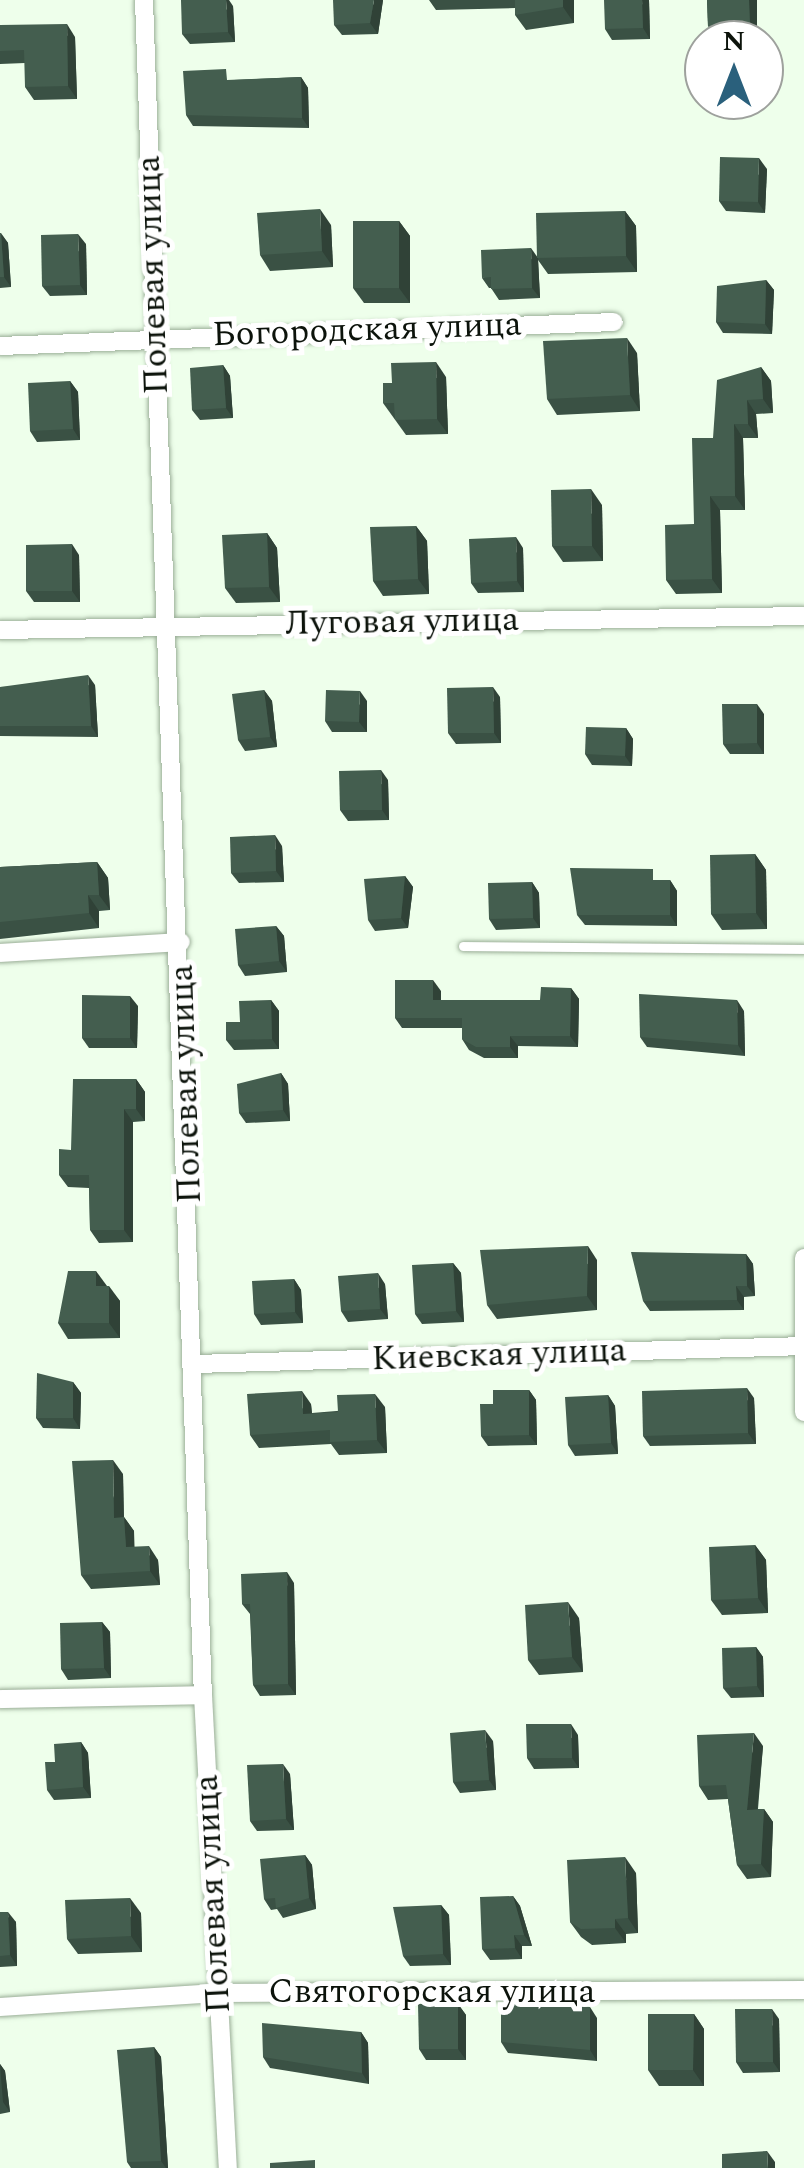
<!DOCTYPE html>
<meta charset="utf-8">
<style>
body{margin:0}
#map{position:relative;width:804px;height:2168px;overflow:hidden;background:#eeffeb;font-family:Spectral,serif}
div>[style]{position:absolute}
.roads{filter:drop-shadow(0 0 2px #9aae97) drop-shadow(0 0 2px #9aae97)}
.lane>*{height:9px;margin:-4.5px;padding:0 4.5px;transform-origin:4.5px;border-radius:4.5px;background:#fff}
.street>*{height:18px;margin:-9px;padding:0 9px;transform-origin:9px;border-radius:9px;background:#fff}
.wall>*{inset:0;background:#3a5144}
.shaded-wall>*{inset:0;background:#304237}
.building>*{inset:0;background:#445e4f}
span{translate:-50% -50%;white-space:nowrap;text-align:center;line-height:1.15;-webkit-text-stroke:10px #fff;paint-order:stroke}
.street-label{font-size:35px;color:#0c130b}
.north{position:absolute;left:684px;top:20px;width:100px;height:100px;box-sizing:border-box;background:#fff;border:2px solid #9ea19d;border-radius:50%;rotate:0deg;font-size:28px;font-weight:700;line-height:40px;text-align:center;color:#0c130b}
.north::after{content:'';display:block;margin:auto;width:35px;height:45px;background:#2a607c;clip-path:polygon(50% 0,100% 100%,50% 72%,0 100%)}
</style>
<div id="map">
<div class="roads">
<div class="lane">
<i style="left:463px;top:946px;width:341px;rotate:0.5deg"></i>
</div>
<div class="street">
<i style="left:144px;top:0;width:1696px;rotate:88.01deg"></i>
<i style="left:203px;top:1695px;width:474px;rotate:87deg"></i>
<i style="left:0;top:346px;width:614px;rotate:-2.24deg"></i>
<i style="left:0;top:630px;width:804px;rotate:-1deg"></i>
<i style="left:0;top:953px;width:181px;rotate:-3.5deg"></i>
<i style="left:804px;top:1258px;width:154px;rotate:90deg"></i>
<i style="left:195px;top:1364px;width:609px;rotate:-1.69deg"></i>
<i style="left:0;top:1699px;width:203px;rotate:-1.1deg"></i>
<i style="left:0;top:2007px;width:217px;rotate:-3.7deg"></i>
<i style="left:217px;top:1993px;width:587px;rotate:-0.29deg"></i>
</div>
</div>
<div class="wall">
<i style="clip-path:polygon(383px 0,378px 34px,342px 35px,334px 25px)"></i>
<i style="clip-path:polygon(429px 0,574px 0,574px 23px,526px 30px,515px 15px,515px 8px,436px 10px)"></i>
<i style="clip-path:polygon(649px 0,650px 39px,612px 40px,605px 29px)"></i>
<i style="clip-path:polygon(707px 0,757px 0,757px 36px,715px 37px,708px 26px)"></i>
<i style="clip-path:polygon(233px 6px,235px 42px,190px 44px,182px 34px)"></i>
<i style="clip-path:polygon(0 20px,0 25px,75px 37px,77px 99px,34px 100px,25px 87px,25px 63px,0 64px)"></i>
<i style="clip-path:polygon(301px 77px,308px 88px,309px 128px,193px 126px,186px 115px,234px 80px)"></i>
<i style="clip-path:polygon(767px 169px,765px 213px,726px 211px,719px 201px)"></i>
<i style="clip-path:polygon(625px 211px,636px 226px,637px 272px,548px 274px,538px 260px,540px 298px,499px 300px,491px 288px,489px 288px,482px 278px,537px 257px)"></i>
<i style="clip-path:polygon(399px 221px,410px 236px,410px 303px,364px 303px,353px 288px)"></i>
<i style="clip-path:polygon(331px 225px,333px 267px,270px 271px,260px 255px)"></i>
<i style="clip-path:polygon(0 233px,8px 243px,11px 287px,0 288px)"></i>
<i style="clip-path:polygon(86px 244px,87px 295px,50px 296px,42px 286px)"></i>
<i style="clip-path:polygon(766px 280px,774px 290px,772px 334px,723px 333px,716px 322px)"></i>
<i style="clip-path:polygon(637px 353px,640px 411px,557px 415px,547px 399px)"></i>
<i style="clip-path:polygon(223px 365px,230px 376px,233px 418px,200px 420px,192px 410px)"></i>
<i style="clip-path:polygon(761px 367px,771px 381px,773px 413px,756px 414px,758px 438px,743px 438px,745px 510px,720px 510px,722px 593px,676px 594px,666px 580px,694px 524px,713px 438px)"></i>
<i style="clip-path:polygon(446px 377px,448px 434px,406px 435px,383px 403px,392px 383px)"></i>
<i style="clip-path:polygon(70px 381px,78px 392px,80px 440px,37px 442px,30px 431px)"></i>
<i style="clip-path:polygon(602px 505px,603px 561px,563px 562px,552px 546px)"></i>
<i style="clip-path:polygon(416px 526px,427px 541px,429px 594px,383px 596px,373px 581px)"></i>
<i style="clip-path:polygon(267px 533px,277px 548px,280px 602px,236px 603px,225px 588px)"></i>
<i style="clip-path:polygon(523px 548px,524px 592px,478px 593px,471px 583px)"></i>
<i style="clip-path:polygon(79px 555px,80px 602px,34px 602px,26px 591px)"></i>
<i style="clip-path:polygon(95px 685px,98px 737px,0 736px,0 687px)"></i>
<i style="clip-path:polygon(264px 690px,272px 701px,277px 747px,245px 751px,238px 740px)"></i>
<i style="clip-path:polygon(500px 697px,501px 743px,456px 744px,448px 733px)"></i>
<i style="clip-path:polygon(367px 701px,367px 732px,332px 732px,325px 721px)"></i>
<i style="clip-path:polygon(764px 714px,764px 754px,730px 754px,723px 744px)"></i>
<i style="clip-path:polygon(626px 728px,633px 739px,632px 766px,592px 765px,585px 754px)"></i>
<i style="clip-path:polygon(388px 780px,389px 820px,348px 821px,340px 810px)"></i>
<i style="clip-path:polygon(282px 846px,284px 882px,239px 883px,231px 873px)"></i>
<i style="clip-path:polygon(755px 854px,766px 870px,767px 929px,722px 930px,711px 914px)"></i>
<i style="clip-path:polygon(97px 862px,108px 878px,110px 910px,99px 911px,99px 928px,0 939px,0 867px)"></i>
<i style="clip-path:polygon(405px 876px,413px 887px,408px 928px,375px 931px,368px 920px)"></i>
<i style="clip-path:polygon(661px 880px,670px 880px,677px 891px,677px 926px,585px 925px,577px 915px)"></i>
<i style="clip-path:polygon(532px 882px,539px 893px,540px 928px,496px 930px,489px 919px)"></i>
<i style="clip-path:polygon(276px 926px,284px 936px,287px 972px,245px 976px,238px 965px)"></i>
<i style="clip-path:polygon(571px 988px,579px 999px,578px 1047px,518px 1046px,518px 1058px,484px 1058px,469px 1050px,462px 1039px,462px 1028px,402px 1028px,395px 1018px,441px 991px,441px 1000px,540px 1000px)"></i>
<i style="clip-path:polygon(271px 1000px,279px 1011px,279px 1049px,234px 1050px,226px 1040px,240px 1022px)"></i>
<i style="clip-path:polygon(138px 1006px,137px 1048px,89px 1048px,82px 1038px)"></i>
<i style="clip-path:polygon(744px 1011px,745px 1056px,647px 1047px,640px 1037px)"></i>
<i style="clip-path:polygon(281px 1073px,288px 1084px,290px 1121px,246px 1123px,239px 1113px)"></i>
<i style="clip-path:polygon(136px 1079px,145px 1092px,145px 1121px,133px 1122px,133px 1242px,99px 1243px,90px 1230px,89px 1188px,68px 1187px,59px 1175px,71px 1150px)"></i>
<i style="clip-path:polygon(746px 1254px,753px 1264px,755px 1296px,744px 1297px,744px 1310px,650px 1311px,643px 1301px)"></i>
<i style="clip-path:polygon(597px 1260px,597px 1310px,497px 1319px,487px 1305px)"></i>
<i style="clip-path:polygon(453px 1263px,461px 1273px,464px 1322px,422px 1324px,415px 1314px)"></i>
<i style="clip-path:polygon(294px 1279px,301px 1290px,303px 1323px,261px 1325px,254px 1314px)"></i>
<i style="clip-path:polygon(385px 1284px,388px 1319px,348px 1322px,341px 1311px)"></i>
<i style="clip-path:polygon(107px 1286px,120px 1301px,120px 1338px,68px 1339px,58px 1323px)"></i>
<i style="clip-path:polygon(73px 1382px,81px 1393px,80px 1429px,43px 1428px,36px 1418px)"></i>
<i style="clip-path:polygon(529px 1390px,536px 1400px,537px 1445px,488px 1446px,481px 1436px,493px 1404px)"></i>
<i style="clip-path:polygon(608px 1395px,615px 1406px,618px 1454px,575px 1456px,568px 1445px)"></i>
<i style="clip-path:polygon(754px 1398px,756px 1444px,650px 1446px,643px 1436px)"></i>
<i style="clip-path:polygon(311px 1404px,312px 1413px,385px 1407px,387px 1453px,339px 1455px,331px 1444px,259px 1448px,250px 1435px)"></i>
<i style="clip-path:polygon(123px 1474px,124px 1517px,134px 1531px,134px 1547px,158px 1560px,160px 1585px,91px 1589px,81px 1575px)"></i>
<i style="clip-path:polygon(755px 1545px,766px 1560px,768px 1613px,722px 1615px,711px 1600px)"></i>
<i style="clip-path:polygon(294px 1583px,296px 1695px,260px 1696px,253px 1685px,250px 1614px,242px 1604px)"></i>
<i style="clip-path:polygon(579px 1618px,583px 1672px,539px 1675px,528px 1660px)"></i>
<i style="clip-path:polygon(102px 1622px,110px 1632px,111px 1678px,68px 1680px,61px 1669px)"></i>
<i style="clip-path:polygon(756px 1647px,763px 1657px,764px 1697px,731px 1698px,723px 1688px)"></i>
<i style="clip-path:polygon(578px 1735px,579px 1768px,534px 1769px,527px 1758px)"></i>
<i style="clip-path:polygon(493px 1741px,496px 1790px,460px 1793px,453px 1782px)"></i>
<i style="clip-path:polygon(81px 1742px,88px 1753px,91px 1798px,54px 1800px,47px 1790px,55px 1762px)"></i>
<i style="clip-path:polygon(763px 1746px,758px 1809px,764px 1809px,773px 1822px,771px 1877px,747px 1879px,737px 1865px,728px 1799px,708px 1800px,699px 1786px)"></i>
<i style="clip-path:polygon(290px 1774px,294px 1830px,257px 1831px,250px 1821px)"></i>
<i style="clip-path:polygon(305px 1855px,312px 1865px,316px 1909px,283px 1918px,277px 1909px,271px 1910px,264px 1899px)"></i>
<i style="clip-path:polygon(636px 1873px,638px 1933px,626px 1934px,626px 1943px,592px 1945px,581px 1937px,570px 1922px)"></i>
<i style="clip-path:polygon(513px 1896px,520px 1906px,532px 1946px,522px 1946px,522px 1959px,490px 1960px,482px 1949px)"></i>
<i style="clip-path:polygon(441px 1905px,449px 1915px,451px 1965px,410px 1966px,403px 1956px)"></i>
<i style="clip-path:polygon(0 1912px,16px 1922px,17px 1966px,0 1967px)"></i>
<i style="clip-path:polygon(141px 1913px,142px 1952px,78px 1954px,67px 1939px)"></i>
<i style="clip-path:polygon(458px 2004px,466px 2015px,466px 2060px,426px 2060px,419px 2049px)"></i>
<i style="clip-path:polygon(694px 2014px,704px 2029px,704px 2086px,659px 2086px,648px 2070px)"></i>
<i style="clip-path:polygon(597px 2018px,597px 2061px,508px 2053px,501px 2042px)"></i>
<i style="clip-path:polygon(779px 2019px,780px 2072px,743px 2073px,736px 2062px)"></i>
<i style="clip-path:polygon(361px 2032px,368px 2043px,369px 2084px,270px 2068px,263px 2057px)"></i>
<i style="clip-path:polygon(154px 2047px,161px 2057px,168px 2168px,131px 2168px,127px 2162px)"></i>
<i style="clip-path:polygon(0 2064px,5px 2071px,10px 2112px,0 2114px)"></i>
</div>
<div class="shaded-wall">
<i style="clip-path:polygon(226px 0,229px 0,233px 6px,235px 42px,228px 32px)"></i>
<i style="clip-path:polygon(374px 0,383px 0,378px 34px,370px 23px)"></i>
<i style="clip-path:polygon(563px 0,574px 0,574px 23px,563px 7px)"></i>
<i style="clip-path:polygon(642px 0,649px 0,650px 39px,643px 28px)"></i>
<i style="clip-path:polygon(749px 0,757px 0,757px 36px,750px 26px)"></i>
<i style="clip-path:polygon(67px 24px,75px 37px,77px 99px,68px 86px)"></i>
<i style="clip-path:polygon(301px 77px,308px 88px,309px 128px,302px 118px)"></i>
<i style="clip-path:polygon(759px 158px,767px 169px,765px 213px,758px 202px)"></i>
<i style="clip-path:polygon(320px 209px,331px 225px,333px 267px,322px 251px)"></i>
<i style="clip-path:polygon(625px 211px,636px 226px,637px 272px,626px 256px)"></i>
<i style="clip-path:polygon(399px 221px,410px 236px,410px 303px,399px 288px)"></i>
<i style="clip-path:polygon(1px 233px,8px 243px,11px 287px,4px 277px)"></i>
<i style="clip-path:polygon(78px 234px,86px 244px,87px 295px,80px 285px)"></i>
<i style="clip-path:polygon(531px 248px,538px 258px,540px 298px,532px 288px)"></i>
<i style="clip-path:polygon(766px 280px,774px 290px,772px 334px,765px 324px)"></i>
<i style="clip-path:polygon(627px 338px,637px 353px,640px 411px,630px 395px)"></i>
<i style="clip-path:polygon(436px 362px,446px 377px,448px 434px,437px 419px)"></i>
<i style="clip-path:polygon(223px 365px,230px 376px,233px 418px,226px 408px)"></i>
<i style="clip-path:polygon(761px 367px,771px 381px,773px 413px,763px 399px)"></i>
<i style="clip-path:polygon(70px 381px,78px 392px,80px 440px,73px 429px)"></i>
<i style="clip-path:polygon(747px 400px,756px 414px,758px 438px,748px 424px)"></i>
<i style="clip-path:polygon(734px 424px,743px 438px,745px 510px,735px 496px)"></i>
<i style="clip-path:polygon(591px 489px,602px 505px,603px 561px,592px 546px)"></i>
<i style="clip-path:polygon(710px 496px,720px 510px,722px 593px,712px 579px)"></i>
<i style="clip-path:polygon(416px 526px,427px 541px,429px 594px,418px 579px)"></i>
<i style="clip-path:polygon(267px 533px,277px 548px,280px 602px,269px 587px)"></i>
<i style="clip-path:polygon(516px 537px,523px 548px,524px 592px,517px 581px)"></i>
<i style="clip-path:polygon(72px 544px,79px 555px,80px 602px,72px 591px)"></i>
<i style="clip-path:polygon(88px 675px,95px 685px,98px 737px,91px 726px)"></i>
<i style="clip-path:polygon(493px 687px,500px 697px,501px 743px,494px 733px)"></i>
<i style="clip-path:polygon(264px 690px,272px 701px,277px 747px,270px 737px)"></i>
<i style="clip-path:polygon(360px 691px,367px 701px,367px 732px,359px 722px)"></i>
<i style="clip-path:polygon(757px 704px,764px 714px,764px 754px,757px 743px)"></i>
<i style="clip-path:polygon(626px 728px,633px 739px,632px 766px,625px 756px)"></i>
<i style="clip-path:polygon(381px 770px,388px 780px,389px 820px,382px 810px)"></i>
<i style="clip-path:polygon(275px 835px,282px 846px,284px 882px,276px 871px)"></i>
<i style="clip-path:polygon(755px 854px,766px 870px,767px 929px,756px 913px)"></i>
<i style="clip-path:polygon(97px 862px,108px 878px,110px 910px,99px 895px)"></i>
<i style="clip-path:polygon(405px 876px,413px 887px,408px 928px,401px 918px)"></i>
<i style="clip-path:polygon(670px 880px,677px 891px,677px 926px,670px 915px)"></i>
<i style="clip-path:polygon(532px 882px,539px 893px,540px 928px,533px 918px)"></i>
<i style="clip-path:polygon(88px 895px,99px 911px,99px 928px,89px 913px)"></i>
<i style="clip-path:polygon(276px 926px,284px 936px,287px 972px,279px 961px)"></i>
<i style="clip-path:polygon(433px 980px,441px 991px,441px 1011px,433px 1000px)"></i>
<i style="clip-path:polygon(571px 988px,579px 999px,578px 1047px,570px 1036px)"></i>
<i style="clip-path:polygon(130px 996px,138px 1006px,137px 1048px,130px 1038px)"></i>
<i style="clip-path:polygon(271px 1000px,279px 1011px,279px 1049px,272px 1039px)"></i>
<i style="clip-path:polygon(737px 1000px,744px 1011px,745px 1056px,738px 1045px)"></i>
<i style="clip-path:polygon(510px 1036px,518px 1046px,518px 1058px,510px 1047px)"></i>
<i style="clip-path:polygon(281px 1073px,288px 1084px,290px 1121px,283px 1110px)"></i>
<i style="clip-path:polygon(136px 1079px,145px 1092px,145px 1121px,136px 1109px)"></i>
<i style="clip-path:polygon(124px 1109px,133px 1122px,133px 1242px,124px 1230px)"></i>
<i style="clip-path:polygon(588px 1246px,597px 1260px,597px 1310px,587px 1296px)"></i>
<i style="clip-path:polygon(746px 1254px,753px 1264px,755px 1296px,747px 1286px)"></i>
<i style="clip-path:polygon(453px 1263px,461px 1273px,464px 1322px,456px 1311px)"></i>
<i style="clip-path:polygon(96px 1271px,107px 1286px,96px 1286px)"></i>
<i style="clip-path:polygon(378px 1273px,385px 1284px,388px 1319px,380px 1309px)"></i>
<i style="clip-path:polygon(294px 1279px,301px 1290px,303px 1323px,295px 1312px)"></i>
<i style="clip-path:polygon(109px 1286px,120px 1301px,120px 1338px,109px 1323px)"></i>
<i style="clip-path:polygon(736px 1286px,744px 1297px,744px 1310px,737px 1300px)"></i>
<i style="clip-path:polygon(73px 1382px,81px 1393px,80px 1429px,73px 1418px)"></i>
<i style="clip-path:polygon(747px 1388px,754px 1398px,756px 1444px,748px 1433px)"></i>
<i style="clip-path:polygon(529px 1390px,536px 1400px,537px 1445px,529px 1435px)"></i>
<i style="clip-path:polygon(302px 1391px,311px 1404px,313px 1427px,303px 1414px)"></i>
<i style="clip-path:polygon(375px 1394px,385px 1407px,387px 1453px,377px 1440px)"></i>
<i style="clip-path:polygon(608px 1395px,615px 1406px,618px 1454px,611px 1443px)"></i>
<i style="clip-path:polygon(113px 1460px,123px 1474px,124px 1532px,114px 1518px)"></i>
<i style="clip-path:polygon(124px 1517px,134px 1531px,135px 1561px,126px 1547px)"></i>
<i style="clip-path:polygon(755px 1545px,766px 1560px,768px 1613px,758px 1598px)"></i>
<i style="clip-path:polygon(149px 1546px,158px 1560px,160px 1585px,150px 1571px)"></i>
<i style="clip-path:polygon(287px 1572px,294px 1583px,296px 1695px,288px 1684px)"></i>
<i style="clip-path:polygon(568px 1602px,579px 1618px,583px 1672px,572px 1657px)"></i>
<i style="clip-path:polygon(102px 1622px,110px 1632px,111px 1678px,104px 1668px)"></i>
<i style="clip-path:polygon(756px 1647px,763px 1657px,764px 1697px,757px 1686px)"></i>
<i style="clip-path:polygon(571px 1724px,578px 1735px,579px 1768px,572px 1758px)"></i>
<i style="clip-path:polygon(485px 1730px,493px 1741px,496px 1790px,489px 1780px)"></i>
<i style="clip-path:polygon(754px 1733px,763px 1746px,756px 1823px,747px 1810px)"></i>
<i style="clip-path:polygon(81px 1742px,88px 1753px,91px 1798px,83px 1787px)"></i>
<i style="clip-path:polygon(283px 1764px,290px 1774px,294px 1830px,286px 1819px)"></i>
<i style="clip-path:polygon(764px 1809px,773px 1822px,771px 1877px,761px 1864px)"></i>
<i style="clip-path:polygon(305px 1855px,312px 1865px,316px 1909px,309px 1898px)"></i>
<i style="clip-path:polygon(625px 1857px,636px 1873px,638px 1933px,628px 1918px)"></i>
<i style="clip-path:polygon(513px 1896px,520px 1906px,532px 1946px,524px 1935px)"></i>
<i style="clip-path:polygon(130px 1898px,141px 1913px,142px 1952px,131px 1936px)"></i>
<i style="clip-path:polygon(441px 1905px,449px 1915px,451px 1965px,443px 1954px)"></i>
<i style="clip-path:polygon(8px 1912px,16px 1922px,17px 1966px,10px 1955px)"></i>
<i style="clip-path:polygon(615px 1919px,626px 1934px,626px 1943px,615px 1928px)"></i>
<i style="clip-path:polygon(514px 1935px,522px 1946px,522px 1959px,515px 1948px)"></i>
<i style="clip-path:polygon(458px 2004px,466px 2015px,466px 2060px,458px 2049px)"></i>
<i style="clip-path:polygon(590px 2007px,597px 2018px,597px 2061px,590px 2050px)"></i>
<i style="clip-path:polygon(772px 2009px,779px 2019px,780px 2072px,773px 2062px)"></i>
<i style="clip-path:polygon(694px 2014px,704px 2029px,704px 2086px,693px 2070px)"></i>
<i style="clip-path:polygon(361px 2032px,368px 2043px,369px 2084px,362px 2073px)"></i>
<i style="clip-path:polygon(154px 2047px,161px 2057px,168px 2168px,166px 2168px,161px 2161px)"></i>
<i style="clip-path:polygon(0 2064px,5px 2071px,10px 2112px,3px 2102px)"></i>
<i style="clip-path:polygon(767px 2151px,775px 2162px,775px 2168px,768px 2168px)"></i>
</div>
<div class="building">
<i style="clip-path:polygon(181px 0,226px 0,228px 32px,182px 34px)"></i>
<i style="clip-path:polygon(333px 0,374px 0,370px 23px,334px 25px)"></i>
<i style="clip-path:polygon(515px 0,563px 0,563px 7px,515px 15px)"></i>
<i style="clip-path:polygon(604px 0,642px 0,643px 28px,605px 29px)"></i>
<i style="clip-path:polygon(707px 0,749px 0,750px 26px,708px 26px)"></i>
<i style="clip-path:polygon(67px 24px,68px 86px,25px 87px,24px 50px,0 51px,0 25px)"></i>
<i style="clip-path:polygon(226px 69px,227px 80px,301px 77px,302px 118px,186px 115px,183px 71px)"></i>
<i style="clip-path:polygon(720px 157px,759px 158px,758px 202px,719px 201px)"></i>
<i style="clip-path:polygon(320px 209px,322px 251px,260px 255px,257px 213px)"></i>
<i style="clip-path:polygon(625px 211px,626px 256px,537px 258px,536px 213px)"></i>
<i style="clip-path:polygon(353px 221px,399px 221px,399px 288px,353px 288px)"></i>
<i style="clip-path:polygon(1px 233px,4px 277px,0 277px,0 233px)"></i>
<i style="clip-path:polygon(78px 234px,80px 285px,42px 286px,41px 235px)"></i>
<i style="clip-path:polygon(531px 248px,532px 288px,491px 289px,491px 277px,482px 278px,481px 250px)"></i>
<i style="clip-path:polygon(766px 280px,765px 324px,716px 322px,717px 286px)"></i>
<i style="clip-path:polygon(627px 338px,630px 395px,547px 399px,543px 341px)"></i>
<i style="clip-path:polygon(436px 362px,437px 419px,395px 420px,394px 403px,383px 403px,383px 383px,392px 383px,391px 363px)"></i>
<i style="clip-path:polygon(223px 365px,226px 408px,192px 410px,190px 368px)"></i>
<i style="clip-path:polygon(761px 367px,763px 399px,747px 400px,748px 424px,734px 424px,735px 496px,710px 496px,712px 579px,666px 580px,665px 525px,694px 524px,692px 438px,713px 438px,717px 380px)"></i>
<i style="clip-path:polygon(70px 381px,73px 429px,30px 431px,28px 383px)"></i>
<i style="clip-path:polygon(591px 489px,592px 546px,552px 546px,551px 490px)"></i>
<i style="clip-path:polygon(416px 526px,418px 579px,373px 581px,370px 527px)"></i>
<i style="clip-path:polygon(267px 533px,269px 587px,225px 588px,222px 535px)"></i>
<i style="clip-path:polygon(516px 537px,517px 581px,471px 583px,469px 539px)"></i>
<i style="clip-path:polygon(72px 544px,72px 591px,26px 591px,26px 545px)"></i>
<i style="clip-path:polygon(88px 675px,91px 726px,0 726px,0 687px)"></i>
<i style="clip-path:polygon(493px 687px,494px 733px,448px 733px,447px 688px)"></i>
<i style="clip-path:polygon(264px 690px,270px 737px,238px 740px,232px 694px)"></i>
<i style="clip-path:polygon(326px 690px,360px 691px,359px 722px,325px 721px)"></i>
<i style="clip-path:polygon(722px 704px,757px 704px,757px 743px,723px 744px)"></i>
<i style="clip-path:polygon(586px 727px,626px 728px,625px 756px,585px 754px)"></i>
<i style="clip-path:polygon(381px 770px,382px 810px,340px 810px,339px 771px)"></i>
<i style="clip-path:polygon(275px 835px,276px 871px,231px 873px,230px 837px)"></i>
<i style="clip-path:polygon(755px 854px,756px 913px,711px 914px,710px 855px)"></i>
<i style="clip-path:polygon(97px 862px,99px 895px,88px 895px,89px 913px,0 922px,0 867px)"></i>
<i style="clip-path:polygon(570px 868px,653px 869px,653px 880px,670px 880px,670px 915px,577px 915px)"></i>
<i style="clip-path:polygon(405px 876px,401px 918px,368px 920px,364px 879px)"></i>
<i style="clip-path:polygon(532px 882px,533px 918px,489px 919px,488px 883px)"></i>
<i style="clip-path:polygon(276px 926px,279px 961px,238px 965px,235px 929px)"></i>
<i style="clip-path:polygon(395px 980px,433px 980px,433px 1000px,540px 1000px,541px 987px,571px 988px,570px 1036px,510px 1036px,510px 1047px,476px 1047px,462px 1039px,462px 1018px,395px 1018px)"></i>
<i style="clip-path:polygon(639px 994px,737px 1000px,738px 1045px,640px 1037px)"></i>
<i style="clip-path:polygon(82px 995px,130px 996px,130px 1038px,82px 1038px)"></i>
<i style="clip-path:polygon(271px 1000px,272px 1039px,226px 1040px,226px 1022px,240px 1022px,239px 1001px)"></i>
<i style="clip-path:polygon(281px 1073px,283px 1110px,239px 1113px,237px 1084px)"></i>
<i style="clip-path:polygon(73px 1079px,136px 1079px,136px 1109px,124px 1109px,124px 1230px,90px 1230px,89px 1175px,59px 1175px,59px 1149px,71px 1150px)"></i>
<i style="clip-path:polygon(588px 1246px,587px 1296px,487px 1305px,480px 1250px)"></i>
<i style="clip-path:polygon(631px 1252px,746px 1254px,747px 1286px,736px 1286px,737px 1300px,643px 1301px)"></i>
<i style="clip-path:polygon(453px 1263px,456px 1311px,415px 1314px,412px 1265px)"></i>
<i style="clip-path:polygon(68px 1271px,96px 1271px,96px 1286px,109px 1286px,109px 1323px,58px 1323px)"></i>
<i style="clip-path:polygon(378px 1273px,380px 1309px,341px 1311px,338px 1276px)"></i>
<i style="clip-path:polygon(294px 1279px,295px 1312px,254px 1314px,252px 1281px)"></i>
<i style="clip-path:polygon(37px 1373px,73px 1382px,73px 1418px,36px 1418px)"></i>
<i style="clip-path:polygon(747px 1388px,748px 1433px,643px 1436px,642px 1391px)"></i>
<i style="clip-path:polygon(493px 1390px,529px 1390px,529px 1435px,481px 1436px,480px 1404px,493px 1404px)"></i>
<i style="clip-path:polygon(302px 1391px,303px 1414px,338px 1412px,337px 1395px,375px 1394px,377px 1440px,330px 1442px,330px 1430px,250px 1435px,247px 1394px)"></i>
<i style="clip-path:polygon(608px 1395px,611px 1443px,568px 1445px,565px 1397px)"></i>
<i style="clip-path:polygon(113px 1460px,114px 1518px,124px 1517px,126px 1547px,149px 1546px,150px 1571px,81px 1575px,72px 1461px)"></i>
<i style="clip-path:polygon(755px 1545px,758px 1598px,711px 1600px,709px 1547px)"></i>
<i style="clip-path:polygon(287px 1572px,288px 1684px,253px 1685px,250px 1604px,242px 1604px,241px 1574px)"></i>
<i style="clip-path:polygon(568px 1602px,572px 1657px,528px 1660px,525px 1605px)"></i>
<i style="clip-path:polygon(102px 1622px,104px 1668px,61px 1669px,60px 1623px)"></i>
<i style="clip-path:polygon(756px 1647px,757px 1686px,723px 1688px,722px 1648px)"></i>
<i style="clip-path:polygon(526px 1724px,571px 1724px,572px 1758px,527px 1758px)"></i>
<i style="clip-path:polygon(485px 1730px,489px 1780px,453px 1782px,450px 1733px)"></i>
<i style="clip-path:polygon(754px 1733px,747px 1810px,764px 1809px,761px 1864px,737px 1865px,726px 1785px,699px 1786px,697px 1735px)"></i>
<i style="clip-path:polygon(81px 1742px,83px 1787px,47px 1790px,45px 1762px,55px 1762px,54px 1744px)"></i>
<i style="clip-path:polygon(283px 1764px,286px 1819px,250px 1821px,247px 1765px)"></i>
<i style="clip-path:polygon(305px 1855px,309px 1898px,276px 1908px,275px 1898px,264px 1899px,260px 1859px)"></i>
<i style="clip-path:polygon(625px 1857px,628px 1918px,615px 1919px,615px 1928px,581px 1929px,570px 1922px,567px 1860px)"></i>
<i style="clip-path:polygon(513px 1896px,524px 1935px,514px 1935px,515px 1948px,482px 1949px,480px 1897px)"></i>
<i style="clip-path:polygon(130px 1898px,131px 1936px,67px 1939px,65px 1900px)"></i>
<i style="clip-path:polygon(441px 1905px,443px 1954px,403px 1956px,393px 1907px)"></i>
<i style="clip-path:polygon(0 1912px,8px 1912px,10px 1955px,0 1956px)"></i>
<i style="clip-path:polygon(501px 2003px,590px 2007px,590px 2050px,501px 2042px)"></i>
<i style="clip-path:polygon(418px 2004px,458px 2004px,458px 2049px,419px 2049px)"></i>
<i style="clip-path:polygon(735px 2009px,772px 2009px,773px 2062px,736px 2062px)"></i>
<i style="clip-path:polygon(648px 2014px,694px 2014px,693px 2070px,648px 2070px)"></i>
<i style="clip-path:polygon(262px 2023px,361px 2032px,362px 2073px,263px 2057px)"></i>
<i style="clip-path:polygon(154px 2047px,161px 2161px,127px 2162px,117px 2050px)"></i>
<i style="clip-path:polygon(767px 2151px,768px 2168px,722px 2168px,722px 2154px)"></i>
<i style="clip-path:polygon(315px 2160px,315px 2168px,270px 2168px,270px 2163px)"></i>
</div>
<div class="street-label">
<span style="left:153px;top:275px;rotate:-92deg">Полевая улица</span>
<span style="left:367px;top:330px;rotate:-2deg">Богородская улица</span>
<span style="left:402px;top:622px;rotate:-1deg">Луговая улица</span>
<span style="left:186px;top:1084px;rotate:-92deg">Полевая улица</span>
<span style="left:499px;top:1355px;rotate:-2deg">Киевская улица</span>
<span style="left:213px;top:1894px;rotate:-93deg">Полевая улица</span>
<span style="left:432px;top:1992px">Святогорская улица</span>
</div>
<div class="north">N</div>
</div>
